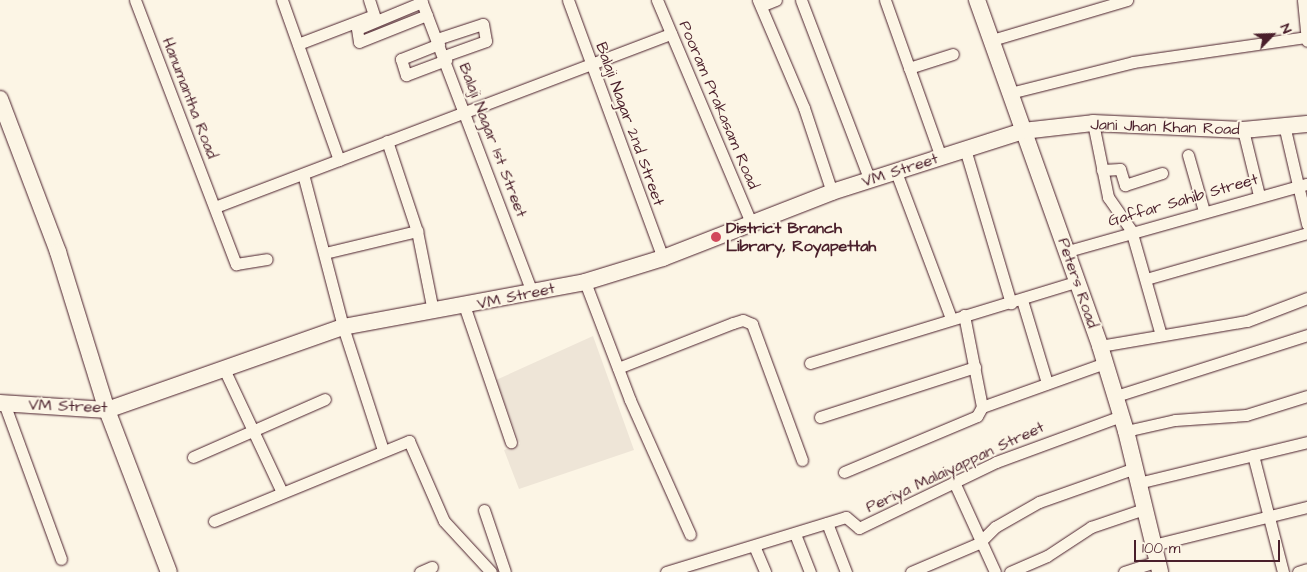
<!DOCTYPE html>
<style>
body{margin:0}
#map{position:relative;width:1307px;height:572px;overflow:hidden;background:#fcf5e5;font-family:"Architects Daughter",sans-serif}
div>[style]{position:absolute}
.built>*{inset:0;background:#eee5d7}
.roads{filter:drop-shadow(0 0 1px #4a1f2b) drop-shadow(0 0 1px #4a1f2b)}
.street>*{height:11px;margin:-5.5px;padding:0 5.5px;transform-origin:5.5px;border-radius:5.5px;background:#fcf5e5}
.secondary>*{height:16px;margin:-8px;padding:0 8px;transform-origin:8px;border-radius:8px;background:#fcf5e5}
.dots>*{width:14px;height:14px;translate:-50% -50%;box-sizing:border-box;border:2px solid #fcf5e5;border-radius:50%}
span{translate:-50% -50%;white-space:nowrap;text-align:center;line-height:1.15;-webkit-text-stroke:4px #fcf5e5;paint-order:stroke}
.street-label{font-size:16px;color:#4a1f2b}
.poi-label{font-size:16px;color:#4a1f2b;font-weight:700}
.left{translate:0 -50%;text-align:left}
.north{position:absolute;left:1247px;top:10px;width:50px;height:50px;-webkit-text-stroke:4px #fcf5e5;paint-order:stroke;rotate:66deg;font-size:14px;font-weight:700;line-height:20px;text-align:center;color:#4a1f2b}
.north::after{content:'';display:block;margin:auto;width:18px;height:22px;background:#4a1f2b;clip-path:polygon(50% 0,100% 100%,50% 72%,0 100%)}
.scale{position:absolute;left:1134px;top:540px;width:146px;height:22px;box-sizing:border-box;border:2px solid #4a1f2b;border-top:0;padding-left:6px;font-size:15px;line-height:18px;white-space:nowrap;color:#4a1f2b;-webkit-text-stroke:4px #fcf5e5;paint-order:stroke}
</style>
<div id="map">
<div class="built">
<i style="clip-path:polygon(593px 336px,634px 450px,519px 489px,504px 450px,520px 444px,496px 380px)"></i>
</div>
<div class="roads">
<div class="street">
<i style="left:135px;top:0;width:283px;rotate:69.1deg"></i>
<i style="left:236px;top:264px;width:31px;rotate:-9deg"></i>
<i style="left:282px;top:0;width:170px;rotate:70.4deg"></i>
<i style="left:421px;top:0;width:312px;rotate:69.2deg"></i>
<i style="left:568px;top:0;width:275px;rotate:69.8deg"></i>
<i style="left:657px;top:0;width:241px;rotate:67.1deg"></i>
<i style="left:758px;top:0;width:117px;rotate:66.9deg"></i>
<i style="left:804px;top:108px;width:89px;rotate:71.6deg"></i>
<i style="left:801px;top:0;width:194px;rotate:69.1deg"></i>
<i style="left:885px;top:0;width:167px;rotate:70.4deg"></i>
<i style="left:1303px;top:0;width:41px;rotate:84.4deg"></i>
<i style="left:422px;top:2px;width:70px;rotate:157.4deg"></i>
<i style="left:357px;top:29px;width:13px;rotate:81deg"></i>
<i style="left:359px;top:42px;width:73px;rotate:-21.7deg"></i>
<i style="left:761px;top:6px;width:16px;rotate:-22deg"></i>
<i style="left:437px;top:39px;width:48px;rotate:-18.1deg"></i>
<i style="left:483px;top:24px;width:17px;rotate:80deg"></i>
<i style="left:486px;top:41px;width:45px;rotate:160.3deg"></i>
<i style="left:992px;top:40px;width:141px;rotate:-16.5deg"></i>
<i style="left:298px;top:44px;width:81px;rotate:-20.9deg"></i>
<i style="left:374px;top:15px;width:16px;rotate:-108deg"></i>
<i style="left:439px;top:44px;width:41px;rotate:158.5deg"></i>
<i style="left:401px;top:59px;width:17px;rotate:73deg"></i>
<i style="left:406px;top:75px;width:43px;rotate:-20.6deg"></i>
<i style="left:909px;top:68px;width:46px;rotate:-17.7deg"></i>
<i style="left:1010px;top:93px;width:127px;rotate:-14.1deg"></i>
<i style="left:1133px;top:62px;width:176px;rotate:-8.2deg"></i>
<i style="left:1093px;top:123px;width:76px;rotate:78.5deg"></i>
<i style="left:1108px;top:197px;width:40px;rotate:55.1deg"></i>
<i style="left:1131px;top:230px;width:109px;rotate:74.1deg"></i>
<i style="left:1284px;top:125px;width:102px;rotate:76.9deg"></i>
<i style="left:1243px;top:130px;width:67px;rotate:76.2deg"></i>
<i style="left:387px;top:141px;width:95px;rotate:71.6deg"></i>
<i style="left:417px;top:231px;width:82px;rotate:78.7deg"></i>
<i style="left:965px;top:149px;width:161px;rotate:73.4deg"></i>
<i style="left:1188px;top:155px;width:58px;rotate:74.1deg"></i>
<i style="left:1102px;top:170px;width:18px;rotate:-3deg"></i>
<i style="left:1120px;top:169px;width:17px;rotate:73deg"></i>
<i style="left:1125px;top:185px;width:39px;rotate:-18deg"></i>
<i style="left:896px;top:172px;width:156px;rotate:69.4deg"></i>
<i style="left:303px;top:174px;width:158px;rotate:75.3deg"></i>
<i style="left:343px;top:327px;width:129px;rotate:72deg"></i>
<i style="left:215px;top:207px;width:488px;rotate:-20.8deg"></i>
<i style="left:1068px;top:251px;width:248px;rotate:-15.7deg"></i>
<i style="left:325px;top:253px;width:95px;rotate:-13.4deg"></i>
<i style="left:1146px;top:279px;width:167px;rotate:-15.9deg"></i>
<i style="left:585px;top:282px;width:126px;rotate:69.1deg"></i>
<i style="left:630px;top:400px;width:147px;rotate:65.9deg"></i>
<i style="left:1022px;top:300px;width:87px;rotate:73.2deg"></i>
<i style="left:465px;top:308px;width:142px;rotate:71.1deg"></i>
<i style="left:964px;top:315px;width:94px;rotate:78.9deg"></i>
<i style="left:1100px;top:346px;width:149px;rotate:-9.7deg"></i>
<i style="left:1247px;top:321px;width:64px;rotate:-21deg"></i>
<i style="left:810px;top:363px;width:280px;rotate:-17deg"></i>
<i style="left:618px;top:368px;width:123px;rotate:-21.4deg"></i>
<i style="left:733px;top:323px;width:10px;rotate:-17deg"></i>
<i style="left:743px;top:320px;width:10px;rotate:24deg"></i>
<i style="left:752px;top:324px;width:145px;rotate:69.8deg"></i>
<i style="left:224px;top:369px;width:136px;rotate:64.8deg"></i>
<i style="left:1116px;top:396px;width:201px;rotate:-17.7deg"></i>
<i style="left:4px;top:403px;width:166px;rotate:69.9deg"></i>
<i style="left:820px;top:417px;width:163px;rotate:-17.9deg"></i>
<i style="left:1126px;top:431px;width:50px;rotate:-12.7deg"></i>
<i style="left:1175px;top:420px;width:71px;rotate:-4deg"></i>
<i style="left:1246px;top:415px;width:64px;rotate:-17.3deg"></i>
<i style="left:1253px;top:455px;width:121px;rotate:75.6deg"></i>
<i style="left:193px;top:457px;width:144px;rotate:-23.7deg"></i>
<i style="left:844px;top:472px;width:144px;rotate:-22.8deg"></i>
<i style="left:977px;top:416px;width:10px;rotate:-61deg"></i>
<i style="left:982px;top:407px;width:131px;rotate:-19.7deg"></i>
<i style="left:954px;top:482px;width:99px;rotate:65.5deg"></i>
<i style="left:1138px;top:483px;width:174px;rotate:-13.6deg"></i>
<i style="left:484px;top:510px;width:65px;rotate:71.3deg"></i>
<i style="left:214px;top:521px;width:211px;rotate:-22.3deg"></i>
<i style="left:409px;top:441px;width:87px;rotate:66.4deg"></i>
<i style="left:444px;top:521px;width:69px;rotate:47.3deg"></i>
<i style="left:827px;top:523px;width:53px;rotate:68.8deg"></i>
<i style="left:795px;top:534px;width:41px;rotate:68.5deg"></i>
<i style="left:1153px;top:545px;width:159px;rotate:-13.9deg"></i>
<i style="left:755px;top:548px;width:26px;rotate:67deg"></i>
<i style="left:420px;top:572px;width:13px;rotate:-23deg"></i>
<i style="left:666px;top:572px;width:188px;rotate:-17deg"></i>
<i style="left:846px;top:517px;width:17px;rotate:40deg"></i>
<i style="left:859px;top:528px;width:152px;rotate:-25.7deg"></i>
<i style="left:996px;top:462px;width:133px;rotate:-20.2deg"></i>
<i style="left:911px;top:572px;width:74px;rotate:-23.1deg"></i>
<i style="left:979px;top:543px;width:23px;rotate:-45deg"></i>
<i style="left:995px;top:527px;width:51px;rotate:-29.6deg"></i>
<i style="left:1039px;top:502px;width:102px;rotate:-19.5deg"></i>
<i style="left:1010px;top:572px;width:40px;rotate:-23.4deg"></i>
<i style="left:1047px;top:556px;width:53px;rotate:-33.4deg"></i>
<i style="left:1091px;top:527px;width:56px;rotate:-18.8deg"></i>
<i style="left:1124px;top:572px;width:35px;rotate:-18deg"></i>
<i style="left:1298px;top:572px;width:9px;rotate:-18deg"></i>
</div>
<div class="secondary">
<i style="left:977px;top:0;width:367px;rotate:70.4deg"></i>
<i style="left:1100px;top:346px;width:89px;rotate:73deg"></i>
<i style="left:1126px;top:431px;width:145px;rotate:76.4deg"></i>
<i style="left:0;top:99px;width:164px;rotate:69.2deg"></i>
<i style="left:58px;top:252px;width:165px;rotate:72.8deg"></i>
<i style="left:107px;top:410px;width:173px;rotate:69.1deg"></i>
<i style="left:0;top:403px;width:107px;rotate:3.7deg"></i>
<i style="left:107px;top:410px;width:250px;rotate:-19.4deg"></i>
<i style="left:343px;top:327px;width:246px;rotate:-10.5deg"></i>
<i style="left:585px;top:282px;width:82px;rotate:-17.1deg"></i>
<i style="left:663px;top:258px;width:181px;rotate:-21.3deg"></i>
<i style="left:832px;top:192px;width:201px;rotate:-17.7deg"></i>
<i style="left:1023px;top:131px;width:70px;rotate:-6.5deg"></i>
<i style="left:1093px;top:123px;width:150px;rotate:2.7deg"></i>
<i style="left:1243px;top:130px;width:64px;rotate:-5.4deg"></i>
</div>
</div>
<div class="dots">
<i style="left:716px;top:237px;background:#d1495b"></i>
</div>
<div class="street-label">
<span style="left:190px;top:98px;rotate:69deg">Hanumantha Road</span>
<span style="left:719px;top:105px;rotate:67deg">Pooram Prakasam Road</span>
<span style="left:630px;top:124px;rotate:70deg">Balaji Nagar 2nd Street</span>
<span style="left:1165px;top:127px;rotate:2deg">Jani Jhan Khan Road</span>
<span style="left:493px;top:140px;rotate:69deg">Balaji Nagar 1st Street</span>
<span style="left:900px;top:170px;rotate:-18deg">VM Street</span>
<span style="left:1183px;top:200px;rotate:-16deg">Gaffar Sahib Street</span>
<span style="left:1078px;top:283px;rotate:71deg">Peters Road</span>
<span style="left:516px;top:296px;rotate:-12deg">VM Street</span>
<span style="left:68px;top:406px;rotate:2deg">VM Street</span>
<span style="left:955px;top:467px;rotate:-25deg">Periya Malaiyappan Street</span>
</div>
<div class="poi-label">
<span class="left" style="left:726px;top:237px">District Branch<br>Library, Royapettah</span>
</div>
<div class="north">N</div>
<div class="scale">100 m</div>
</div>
